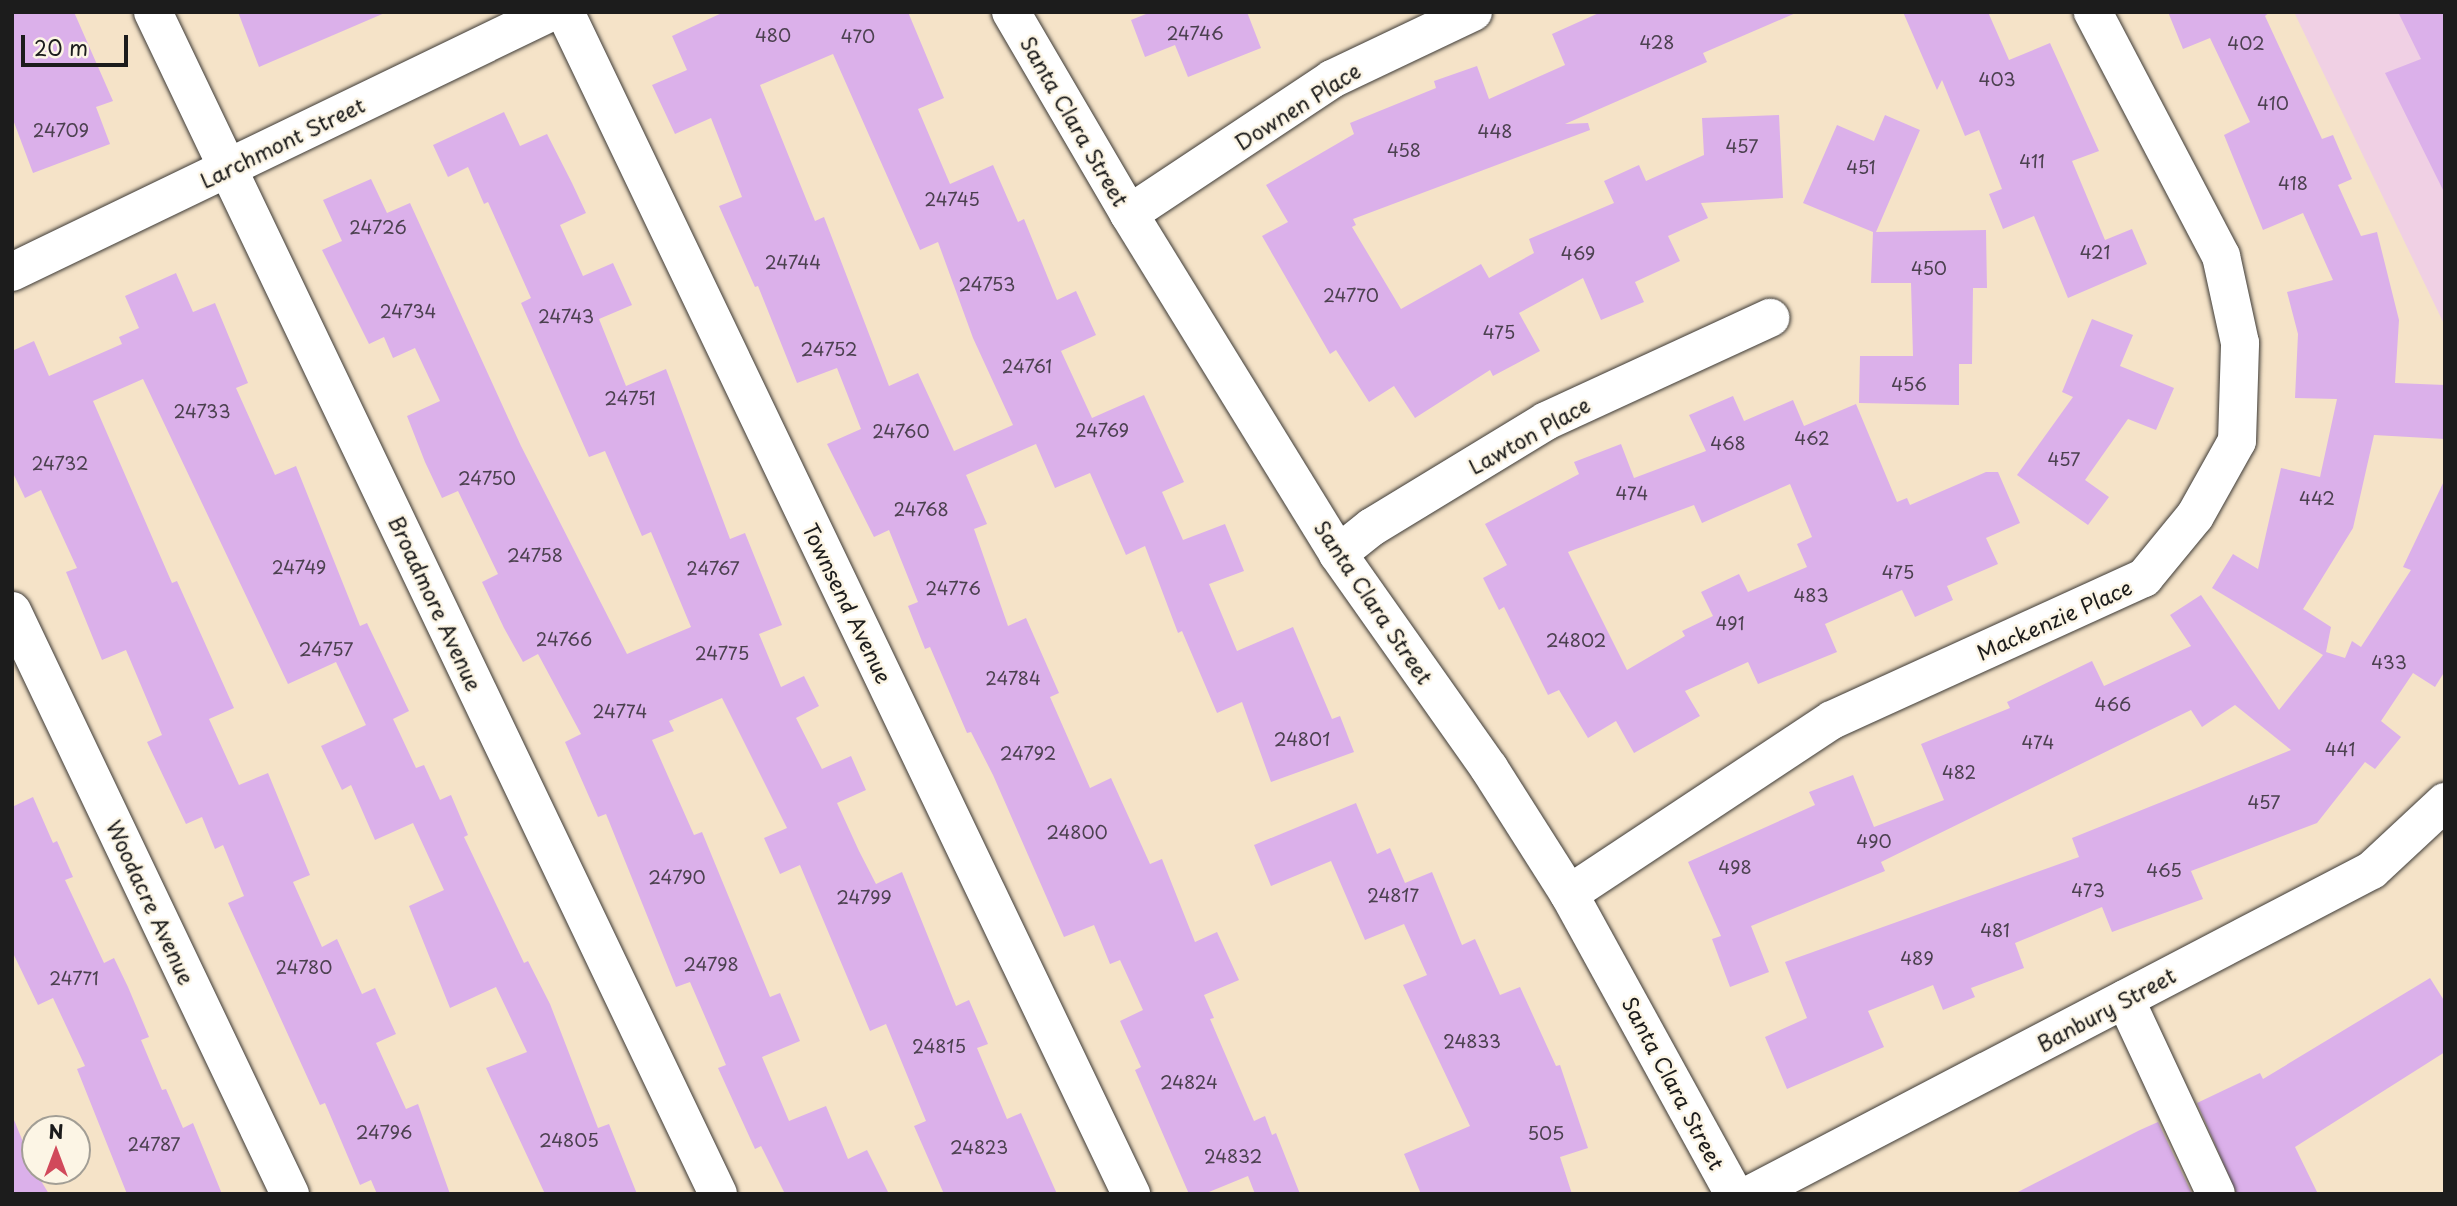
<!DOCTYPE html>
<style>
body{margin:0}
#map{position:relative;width:2457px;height:1206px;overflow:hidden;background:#f5e3c8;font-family:"Playpen Sans",sans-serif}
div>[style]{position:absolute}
.built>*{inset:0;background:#f0d0e4}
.building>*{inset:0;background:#dbb0ea}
.roads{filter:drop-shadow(0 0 2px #3d3a36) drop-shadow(0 0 2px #3d3a36)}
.minor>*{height:38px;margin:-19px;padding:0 19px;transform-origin:19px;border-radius:19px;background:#fff}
.major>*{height:38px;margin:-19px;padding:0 19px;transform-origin:19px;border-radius:19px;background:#fff}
span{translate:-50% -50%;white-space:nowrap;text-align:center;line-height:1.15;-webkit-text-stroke:5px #fcf5e5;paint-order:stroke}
.number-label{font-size:18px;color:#4c4150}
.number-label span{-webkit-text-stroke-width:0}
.street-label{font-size:21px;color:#1c1c1c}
.frame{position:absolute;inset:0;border:14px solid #1c1c1c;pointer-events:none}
.north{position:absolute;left:21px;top:1115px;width:70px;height:70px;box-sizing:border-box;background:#fcf5e5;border:2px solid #a29e95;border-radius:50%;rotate:0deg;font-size:19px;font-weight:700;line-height:28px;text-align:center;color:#1c1c1c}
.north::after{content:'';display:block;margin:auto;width:24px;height:32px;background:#d1495b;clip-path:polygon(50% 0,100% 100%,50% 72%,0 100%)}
.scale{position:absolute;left:21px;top:35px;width:107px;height:32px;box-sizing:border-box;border:4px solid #1c1c1c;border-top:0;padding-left:9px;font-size:21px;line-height:24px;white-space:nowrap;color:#1c1c1c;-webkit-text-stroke:5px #fcf5e5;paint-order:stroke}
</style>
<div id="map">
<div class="built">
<i style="clip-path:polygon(2294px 12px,2445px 12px,2445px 326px)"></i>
</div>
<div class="building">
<i style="clip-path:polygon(12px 12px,74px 12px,113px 101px,96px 107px,110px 144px,33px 173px,12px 117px)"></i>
<i style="clip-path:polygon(238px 12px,387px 12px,259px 67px)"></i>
<i style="clip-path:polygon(evenodd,724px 12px,908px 12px,944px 98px,918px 109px,950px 184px,993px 165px,1018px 222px,1024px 219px,1057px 300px,1076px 291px,1096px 335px,1061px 351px,1092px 418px,1144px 395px,1184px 482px,1162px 492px,1183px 540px,1225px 524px,1244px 571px,1209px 584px,1237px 651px,1293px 627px,1332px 719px,1340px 716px,1354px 752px,1271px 782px,1242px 702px,1217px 713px,1182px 631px,1178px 633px,1145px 546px,1126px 555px,1090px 473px,1055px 488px,1036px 444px,966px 475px,987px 524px,974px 529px,1008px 626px,1026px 618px,1059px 693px,1050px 697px,1090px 788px,1111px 778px,1150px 864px,1162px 859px,1195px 942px,1217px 932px,1239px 980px,1204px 995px,1214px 1018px,1210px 1019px,1254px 1121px,1265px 1116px,1272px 1135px,1276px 1133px,1300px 1194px,1255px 1194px,1248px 1176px,1204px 1194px,1189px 1194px,1135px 1070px,1141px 1067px,1120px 1021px,1143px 1010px,1120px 960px,1110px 964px,1094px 925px,1064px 937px,993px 775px,971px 732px,967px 733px,930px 647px,925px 649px,908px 606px,918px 602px,889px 530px,874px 537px,827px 444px,861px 429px,837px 368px,797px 383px,758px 286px,755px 287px,719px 206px,742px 197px,711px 118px,675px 134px,652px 85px,687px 70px,672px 36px,724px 12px,833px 54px,920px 250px,938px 242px,973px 338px,1013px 425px,954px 451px,918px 373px,889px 386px,824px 217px,815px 221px,760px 85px,833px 54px)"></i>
<i style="clip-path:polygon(1151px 12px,1247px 12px,1261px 48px,1188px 77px,1175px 45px,1145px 57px,1131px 20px)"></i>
<i style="clip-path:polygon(1601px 12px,1798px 12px,1703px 53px,1707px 62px,1565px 124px,1588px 123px,1590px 130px,1353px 219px,1356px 225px,1352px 227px,1401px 309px,1481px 264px,1489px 278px,1534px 253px,1529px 239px,1614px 203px,1604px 181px,1639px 165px,1646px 181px,1704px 155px,1702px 118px,1779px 115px,1783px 198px,1701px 203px,1708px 218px,1668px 236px,1680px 261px,1635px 282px,1644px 302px,1601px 320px,1583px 278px,1519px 313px,1540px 351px,1493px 376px,1490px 370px,1415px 418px,1394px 386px,1369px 402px,1336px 350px,1330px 354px,1262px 236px,1288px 222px,1266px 185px,1354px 134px,1350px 123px,1436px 88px,1434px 81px,1477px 66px,1489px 99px,1565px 65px,1552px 34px)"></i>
<i style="clip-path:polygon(1903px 12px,1988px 12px,2009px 60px,2050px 43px,2099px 151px,2072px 161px,2105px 240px,2132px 229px,2147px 264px,2068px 298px,2034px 216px,2003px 229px,1989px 194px,2002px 189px,1979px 130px,1965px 136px,1942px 80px,1937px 90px)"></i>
<i style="clip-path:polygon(2168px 12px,2270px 12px,2265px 16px,2322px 139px,2333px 135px,2352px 179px,2338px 185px,2361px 236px,2377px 232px,2399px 320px,2395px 383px,2445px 385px,2445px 439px,2374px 435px,2353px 528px,2303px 609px,2331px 627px,2326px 652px,2345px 658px,2352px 641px,2361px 647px,2411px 570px,2403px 567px,2445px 479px,2445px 671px,2435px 687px,2413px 673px,2381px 721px,2401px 737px,2375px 769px,2365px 762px,2317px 823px,2191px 871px,2203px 899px,2112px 932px,2102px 907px,2015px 943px,2024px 968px,1971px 988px,1975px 997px,1943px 1010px,1933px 985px,1868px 1011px,1884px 1047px,1787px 1089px,1765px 1037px,1807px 1018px,1785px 962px,2079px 857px,2072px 838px,2291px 750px,2235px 705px,2202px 727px,2191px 710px,1881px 862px,1885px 871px,1751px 926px,1769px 972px,1730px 987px,1712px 939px,1721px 936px,1688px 862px,1815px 805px,1809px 792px,1853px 775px,1874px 827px,1944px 800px,1921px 744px,2010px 708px,2007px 702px,2092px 661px,2104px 686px,2191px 646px,2170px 615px,2201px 595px,2279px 710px,2323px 655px,2212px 588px,2233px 554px,2258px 569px,2281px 468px,2320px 477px,2337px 399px,2295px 398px,2298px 334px,2287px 292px,2333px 280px,2303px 213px,2263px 230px,2224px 135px,2250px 122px,2210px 38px,2183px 49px)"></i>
<i style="clip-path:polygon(2398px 12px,2445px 12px,2445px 194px,2385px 73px,2421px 59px)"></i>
<i style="clip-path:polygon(504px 112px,520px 146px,547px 134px,572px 183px,586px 213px,560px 225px,583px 276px,613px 263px,632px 305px,599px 319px,626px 386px,666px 369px,730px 539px,745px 533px,782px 625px,759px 634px,781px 687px,804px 676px,819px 706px,796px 718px,822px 769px,851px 756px,866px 790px,837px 803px,859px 851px,876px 884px,902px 872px,956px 1006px,969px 1000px,988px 1044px,977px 1048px,1007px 1119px,1021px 1113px,1057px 1194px,944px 1194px,914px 1126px,926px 1121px,886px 1024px,870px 1031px,800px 865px,780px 874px,764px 838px,787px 828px,722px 698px,669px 721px,674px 731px,652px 740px,694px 835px,702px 832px,770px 997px,780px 993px,800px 1041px,762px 1057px,789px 1121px,826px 1106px,848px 1159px,867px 1150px,889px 1194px,785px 1194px,761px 1146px,755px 1149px,718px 1068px,726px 1065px,690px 982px,676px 987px,606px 814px,598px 817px,565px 742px,581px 734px,538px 654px,523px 662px,504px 628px,482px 582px,498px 574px,458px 491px,442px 498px,425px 462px,407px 416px,440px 401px,415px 348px,393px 358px,384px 337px,369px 344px,322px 250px,342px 241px,323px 200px,371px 179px,387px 213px,410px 203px,521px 446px,627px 654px,691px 627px,651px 532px,642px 536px,605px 451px,589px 457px,521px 303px,531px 298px,488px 202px,484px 204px,468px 167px,448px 177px,433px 145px)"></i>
<i style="clip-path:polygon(1885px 115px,1920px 130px,1876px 232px,1986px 230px,1987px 288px,1973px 288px,1972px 364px,1959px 364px,1959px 405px,1859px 403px,1860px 356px,1913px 356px,1911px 283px,1871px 283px,1873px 232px,1803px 203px,1837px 125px,1874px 141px)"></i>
<i style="clip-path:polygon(176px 273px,193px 312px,215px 303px,248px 383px,236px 388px,275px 475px,296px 466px,360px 626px,367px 623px,409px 711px,393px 719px,416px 768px,424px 765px,440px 800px,451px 795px,468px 835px,464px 837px,524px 963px,528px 961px,550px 1004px,598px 1128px,609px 1124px,637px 1194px,545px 1194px,486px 1068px,527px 1052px,496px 987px,450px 1008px,409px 906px,444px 890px,413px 823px,375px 840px,351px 785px,342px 790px,321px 746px,366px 725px,336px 662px,288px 684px,143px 379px,93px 401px,172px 583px,177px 581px,234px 708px,209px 719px,239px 785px,268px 773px,310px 875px,293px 882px,322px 947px,337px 939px,362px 994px,375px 988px,396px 1034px,376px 1043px,406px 1109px,418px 1104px,450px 1194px,377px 1194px,371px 1180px,360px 1185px,325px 1103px,320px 1105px,228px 903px,244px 896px,223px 845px,215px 849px,202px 817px,186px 824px,147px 742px,162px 735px,126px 650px,102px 660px,66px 572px,77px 568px,41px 490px,25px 498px,12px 471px,12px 351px,34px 341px,49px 376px,122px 344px,119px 337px,139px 328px,125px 296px)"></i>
<i style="clip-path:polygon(2092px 319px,2133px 335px,2120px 366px,2174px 388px,2156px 430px,2128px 419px,2085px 480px,2109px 497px,2088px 525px,2017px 475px,2073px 397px,2062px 392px)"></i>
<i style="clip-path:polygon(evenodd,1733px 396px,1744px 421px,1793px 400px,1804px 426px,1856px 404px,1897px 502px,1907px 498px,1910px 505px,1986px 472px,1998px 472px,2020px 523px,1986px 538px,1998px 564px,1947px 586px,1953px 600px,1915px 617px,1902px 590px,1825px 624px,1837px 652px,1758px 684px,1748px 662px,1685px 691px,1700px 716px,1634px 753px,1616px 721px,1588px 738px,1559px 690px,1548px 695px,1504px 607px,1499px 610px,1483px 578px,1507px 565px,1485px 524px,1579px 474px,1574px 462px,1621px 444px,1634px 478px,1706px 451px,1689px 415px,1733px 396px,1790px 484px,1812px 537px,1797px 544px,1807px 567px,1748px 592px,1739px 574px,1701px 592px,1713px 616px,1682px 631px,1685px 636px,1627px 670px,1568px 552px,1694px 505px,1702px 523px,1790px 484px)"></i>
<i style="clip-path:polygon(33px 797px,53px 843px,57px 841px,73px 877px,65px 880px,104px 963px,114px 958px,128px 987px,149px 1037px,141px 1040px,162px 1090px,166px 1089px,183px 1128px,193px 1123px,222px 1194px,127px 1194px,77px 1069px,85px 1066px,53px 998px,38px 1005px,12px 951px,12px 807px)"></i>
<i style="clip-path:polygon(1356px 803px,1377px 854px,1390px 848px,1405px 883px,1432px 872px,1462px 945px,1475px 939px,1500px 995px,1520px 987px,1556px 1066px,1560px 1065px,1588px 1148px,1560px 1157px,1572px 1194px,1421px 1194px,1404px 1154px,1470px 1126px,1403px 985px,1427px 975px,1404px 924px,1365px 940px,1331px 861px,1271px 886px,1254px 845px)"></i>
<i style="clip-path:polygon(2430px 978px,2445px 1002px,2445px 1052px,2295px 1147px,2318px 1194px,2237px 1194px,2197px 1103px,2260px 1073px,2263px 1079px)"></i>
<i style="clip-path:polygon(12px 1115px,35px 1171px,49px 1194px,12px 1194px)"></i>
<i style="clip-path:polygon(2158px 1122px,2192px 1194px,2014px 1194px,2140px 1130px)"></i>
</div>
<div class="roads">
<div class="minor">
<i style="left:153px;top:12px;width:1310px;rotate:64.45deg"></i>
<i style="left:565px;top:12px;width:1311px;rotate:64.41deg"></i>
<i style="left:1129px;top:214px;width:244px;rotate:-33.6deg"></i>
<i style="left:1332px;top:79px;width:156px;rotate:-25.4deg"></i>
<i style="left:12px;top:272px;width:598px;rotate:-25.75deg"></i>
<i style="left:1338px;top:554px;width:43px;rotate:-38.5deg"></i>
<i style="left:1372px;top:527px;width:204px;rotate:-31.3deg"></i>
<i style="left:1546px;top:421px;width:247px;rotate:-24.7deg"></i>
<i style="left:12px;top:611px;width:646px;rotate:64.51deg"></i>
<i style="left:1569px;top:894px;width:315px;rotate:-33.5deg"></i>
<i style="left:1832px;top:720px;width:343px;rotate:-24.5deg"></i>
<i style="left:2144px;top:578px;width:80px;rotate:-50.6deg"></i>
<i style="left:2195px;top:516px;width:86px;rotate:-60.8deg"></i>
<i style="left:2237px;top:441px;width:98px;rotate:-88.2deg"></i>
<i style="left:2240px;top:343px;width:89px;rotate:-102.3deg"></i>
<i style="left:2221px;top:256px;width:276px;rotate:-117.7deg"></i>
<i style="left:2125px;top:999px;width:215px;rotate:65deg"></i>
<i style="left:1751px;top:1194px;width:700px;rotate:-27.55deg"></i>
<i style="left:2372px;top:870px;width:100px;rotate:-43deg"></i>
</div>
<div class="major">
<i style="left:1011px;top:12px;width:234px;rotate:59.7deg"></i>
<i style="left:1129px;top:214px;width:399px;rotate:58.4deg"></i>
<i style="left:1338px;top:554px;width:262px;rotate:54.8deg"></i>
<i style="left:1489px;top:768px;width:149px;rotate:57.6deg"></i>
<i style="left:1569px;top:894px;width:342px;rotate:61.2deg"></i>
</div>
</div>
<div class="number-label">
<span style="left:1195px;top:33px">24746</span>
<span style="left:773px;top:35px">480</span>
<span style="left:858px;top:36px">470</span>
<span style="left:1657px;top:42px">428</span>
<span style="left:2246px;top:43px">402</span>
<span style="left:1997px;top:79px">403</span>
<span style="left:2273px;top:103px">410</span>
<span style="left:61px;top:130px">24709</span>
<span style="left:1495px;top:131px">448</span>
<span style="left:1742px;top:146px">457</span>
<span style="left:1404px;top:150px">458</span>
<span style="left:2032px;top:161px">411</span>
<span style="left:1861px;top:167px">451</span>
<span style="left:2293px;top:183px">418</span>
<span style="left:952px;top:199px">24745</span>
<span style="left:378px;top:227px">24726</span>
<span style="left:2095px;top:252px">421</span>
<span style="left:1578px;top:253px">469</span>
<span style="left:793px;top:262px">24744</span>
<span style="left:1929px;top:268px">450</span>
<span style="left:987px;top:284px">24753</span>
<span style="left:1351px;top:295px">24770</span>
<span style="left:408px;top:311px">24734</span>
<span style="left:566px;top:316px">24743</span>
<span style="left:1499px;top:332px">475</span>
<span style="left:829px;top:349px">24752</span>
<span style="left:1027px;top:366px">24761</span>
<span style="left:1909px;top:384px">456</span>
<span style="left:630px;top:398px">24751</span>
<span style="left:202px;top:411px">24733</span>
<span style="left:1102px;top:430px">24769</span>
<span style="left:901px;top:431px">24760</span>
<span style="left:1812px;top:438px">462</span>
<span style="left:1728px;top:443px">468</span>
<span style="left:2064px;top:459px">457</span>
<span style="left:60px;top:463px">24732</span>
<span style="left:487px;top:478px">24750</span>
<span style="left:1632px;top:493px">474</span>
<span style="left:2317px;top:498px">442</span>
<span style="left:921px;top:509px">24768</span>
<span style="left:535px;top:555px">24758</span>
<span style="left:299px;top:567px">24749</span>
<span style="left:713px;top:568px">24767</span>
<span style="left:1898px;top:572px">475</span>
<span style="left:953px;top:588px">24776</span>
<span style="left:1811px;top:595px">483</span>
<span style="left:1730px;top:623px">491</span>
<span style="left:564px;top:639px">24766</span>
<span style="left:1576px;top:640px">24802</span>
<span style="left:326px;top:649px">24757</span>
<span style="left:722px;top:653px">24775</span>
<span style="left:2389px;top:662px">433</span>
<span style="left:1013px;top:678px">24784</span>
<span style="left:2113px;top:704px">466</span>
<span style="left:620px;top:711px">24774</span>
<span style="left:1302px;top:739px">24801</span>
<span style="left:2038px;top:742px">474</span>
<span style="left:2340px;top:749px">441</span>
<span style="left:1028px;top:753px">24792</span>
<span style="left:1959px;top:772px">482</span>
<span style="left:2264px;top:802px">457</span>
<span style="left:1077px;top:832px">24800</span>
<span style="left:1874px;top:841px">490</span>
<span style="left:1735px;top:867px">498</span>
<span style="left:2164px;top:870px">465</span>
<span style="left:677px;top:877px">24790</span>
<span style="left:2088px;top:890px">473</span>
<span style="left:1393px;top:895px">24817</span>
<span style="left:864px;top:897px">24799</span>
<span style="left:1995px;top:930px">481</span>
<span style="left:1917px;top:958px">489</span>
<span style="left:711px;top:964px">24798</span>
<span style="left:304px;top:967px">24780</span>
<span style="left:74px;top:978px">24771</span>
<span style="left:1472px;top:1041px">24833</span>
<span style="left:939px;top:1046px">24815</span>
<span style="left:1189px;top:1082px">24824</span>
<span style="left:384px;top:1132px">24796</span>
<span style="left:1546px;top:1133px">505</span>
<span style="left:569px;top:1140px">24805</span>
<span style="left:154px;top:1144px">24787</span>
<span style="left:979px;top:1147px">24823</span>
<span style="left:1233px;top:1156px">24832</span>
</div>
<div class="street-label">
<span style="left:1297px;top:106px;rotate:-32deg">Downen Place</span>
<span style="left:1075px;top:121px;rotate:60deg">Santa Clara Street</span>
<span style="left:282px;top:142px;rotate:-26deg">Larchmont Street</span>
<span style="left:1529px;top:435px;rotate:-29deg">Lawton Place</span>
<span style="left:1374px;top:602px;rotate:56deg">Santa Clara Street</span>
<span style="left:436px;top:603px;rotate:65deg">Broadmore Avenue</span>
<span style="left:848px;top:603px;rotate:64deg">Townsend Avenue</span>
<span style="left:2054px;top:619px;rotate:-24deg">Mackenzie Place</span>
<span style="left:151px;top:902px;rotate:65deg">Woodacre Avenue</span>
<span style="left:2106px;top:1009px;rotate:-28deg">Banbury Street</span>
<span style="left:1674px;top:1083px;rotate:62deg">Santa Clara Street</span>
</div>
<div class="frame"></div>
<div class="north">N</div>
<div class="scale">20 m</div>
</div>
